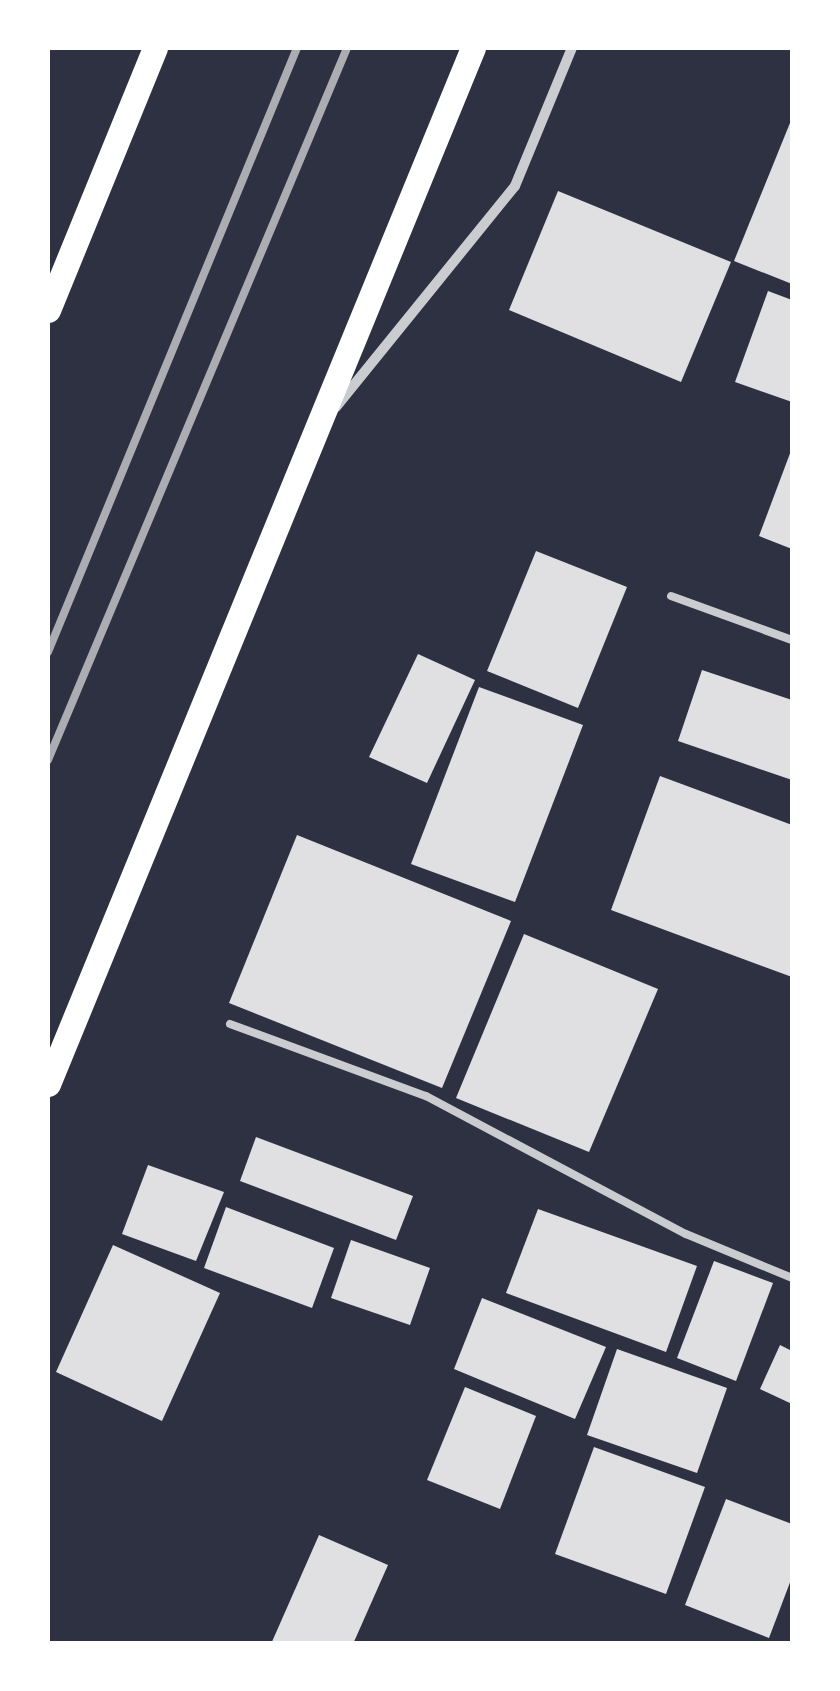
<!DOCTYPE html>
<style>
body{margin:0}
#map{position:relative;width:840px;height:1691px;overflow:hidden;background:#2d3142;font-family:"IBM Plex Serif",serif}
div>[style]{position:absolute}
.building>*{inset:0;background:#e0e0e3}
.service>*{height:8px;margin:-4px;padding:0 4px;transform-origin:4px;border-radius:4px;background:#caccd0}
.minor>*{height:10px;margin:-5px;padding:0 5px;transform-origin:5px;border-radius:5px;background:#caccd0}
.primary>*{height:25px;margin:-12.5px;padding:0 12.5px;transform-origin:12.5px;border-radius:12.5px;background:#fff}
.rail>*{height:8px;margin:-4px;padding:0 4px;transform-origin:4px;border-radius:4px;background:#abadb3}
span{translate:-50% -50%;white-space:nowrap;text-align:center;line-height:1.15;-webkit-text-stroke:8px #fff;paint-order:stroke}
.frame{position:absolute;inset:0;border:50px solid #fff;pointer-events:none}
</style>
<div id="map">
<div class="building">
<i style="clip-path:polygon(792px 118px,792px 284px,734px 261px)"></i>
<i style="clip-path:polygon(558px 191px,731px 262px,681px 382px,509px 310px)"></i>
<i style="clip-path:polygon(768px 291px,792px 300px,792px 402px,735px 382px)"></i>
<i style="clip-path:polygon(792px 448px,792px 549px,759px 536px)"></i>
<i style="clip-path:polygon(536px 551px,627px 587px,578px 708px,487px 671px)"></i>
<i style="clip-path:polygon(418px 654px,475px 680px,427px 783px,369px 757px)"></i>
<i style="clip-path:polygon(702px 670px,792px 700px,792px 780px,678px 741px)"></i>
<i style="clip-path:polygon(479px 687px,583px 725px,515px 902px,411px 864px)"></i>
<i style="clip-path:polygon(660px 776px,792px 825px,792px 977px,611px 910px)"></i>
<i style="clip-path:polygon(297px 835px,511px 921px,442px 1088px,229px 1003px)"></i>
<i style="clip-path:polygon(524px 934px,658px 989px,589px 1152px,456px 1098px)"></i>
<i style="clip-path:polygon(256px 1137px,413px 1196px,396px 1240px,240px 1181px)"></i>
<i style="clip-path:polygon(148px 1165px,224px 1192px,196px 1261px,122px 1234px)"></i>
<i style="clip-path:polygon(226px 1207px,334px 1248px,312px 1308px,204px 1268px)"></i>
<i style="clip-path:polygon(538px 1209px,697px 1266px,666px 1352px,506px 1293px)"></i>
<i style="clip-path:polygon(351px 1240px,430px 1268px,410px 1325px,331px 1298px)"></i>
<i style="clip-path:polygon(113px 1245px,220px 1293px,162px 1421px,56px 1372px)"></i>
<i style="clip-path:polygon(714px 1261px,773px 1283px,736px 1381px,677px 1358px)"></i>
<i style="clip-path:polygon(482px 1298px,606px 1347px,575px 1419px,454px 1369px)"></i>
<i style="clip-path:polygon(780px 1345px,792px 1351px,792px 1404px,760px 1389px)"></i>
<i style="clip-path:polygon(617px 1349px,727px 1388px,697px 1473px,587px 1435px)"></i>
<i style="clip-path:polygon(465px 1387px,536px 1416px,500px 1509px,427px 1480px)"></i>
<i style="clip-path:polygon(594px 1447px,705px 1487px,666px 1594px,555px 1554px)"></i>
<i style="clip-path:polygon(726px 1499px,792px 1524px,792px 1577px,769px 1638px,685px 1605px)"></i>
<i style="clip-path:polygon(319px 1535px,388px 1565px,353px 1644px,271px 1644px)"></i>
</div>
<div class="service">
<i style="left:671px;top:596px;width:129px;rotate:20deg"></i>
<i style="left:230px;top:1024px;width:209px;rotate:20.2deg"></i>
<i style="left:426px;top:1096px;width:294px;rotate:28deg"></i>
<i style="left:686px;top:1234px;width:115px;rotate:22.5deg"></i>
</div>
<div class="minor">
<i style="left:336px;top:407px;width:284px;rotate:-51deg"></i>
<i style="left:515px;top:186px;width:149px;rotate:-67.6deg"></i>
</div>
<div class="primary">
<i style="left:48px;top:310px;width:283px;rotate:-67.8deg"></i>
<i style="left:48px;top:1084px;width:1120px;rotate:-67.7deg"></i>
</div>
<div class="rail">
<i style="left:48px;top:652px;width:653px;rotate:-67.6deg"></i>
<i style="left:48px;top:760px;width:772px;rotate:-67.22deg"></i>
</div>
<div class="frame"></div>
</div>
